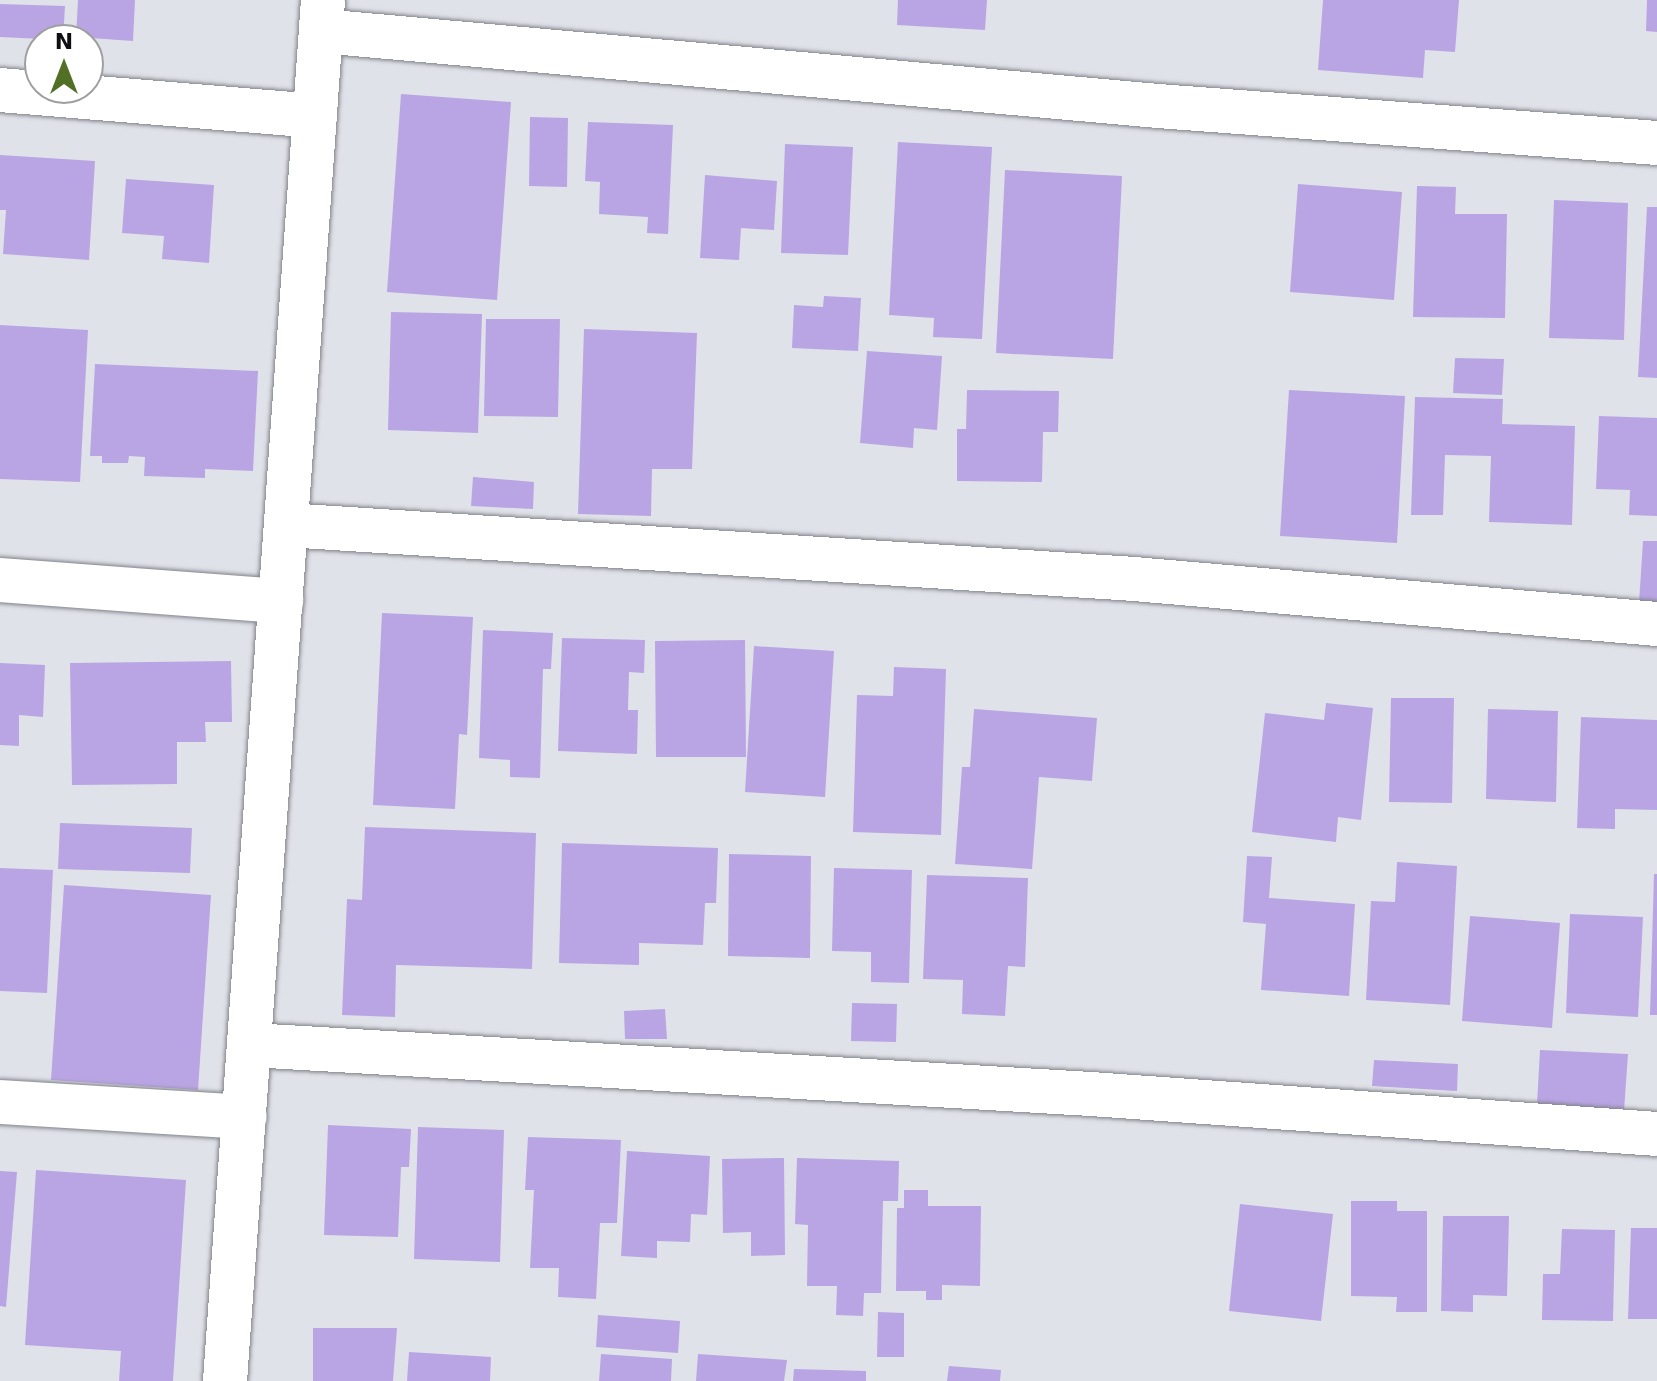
<!DOCTYPE html>
<style>
body{margin:0}
#map{position:relative;width:1657px;height:1381px;overflow:hidden;background:#e0e2e9;font-family:"DejaVu Sans",sans-serif}
div>[style]{position:absolute}
.building>*{inset:0;background:#b9a5e4}
.roads{filter:drop-shadow(0 0 2px #818389) drop-shadow(0 0 2px #818389)}
.minor>*{height:44px;margin:-22px;padding:0 22px;transform-origin:22px;border-radius:22px;background:#fff}
span{translate:-50% -50%;white-space:nowrap;text-align:center;line-height:1.15;-webkit-text-stroke:6px #fff;paint-order:stroke}
.north{position:absolute;left:24px;top:24px;width:80px;height:80px;box-sizing:border-box;background:#fff;border:2px solid #9f9fa0;border-radius:50%;rotate:0deg;font-size:22px;font-weight:700;line-height:32px;text-align:center;color:#0f0f12}
.north::after{content:'';display:block;margin:auto;width:28px;height:36px;background:#527025;clip-path:polygon(50% 0,100% 100%,50% 72%,0 100%)}
</style>
<div id="map">
<div class="building">
<i style="clip-path:polygon(78px 0,135px 0,133px 41px,76px 37px)"></i>
<i style="clip-path:polygon(898px 0,987px 0,985px 30px,897px 25px)"></i>
<i style="clip-path:polygon(1323px 0,1459px 0,1455px 52px,1425px 50px,1423px 78px,1318px 70px)"></i>
<i style="clip-path:polygon(1647px 0,1657px 0,1657px 32px,1646px 31px)"></i>
<i style="clip-path:polygon(0 4px,65px 6px,63px 40px,0 37px)"></i>
<i style="clip-path:polygon(401px 94px,511px 102px,497px 300px,387px 292px)"></i>
<i style="clip-path:polygon(530px 117px,568px 118px,567px 187px,529px 186px)"></i>
<i style="clip-path:polygon(588px 122px,673px 125px,668px 234px,647px 233px,648px 217px,599px 214px,600px 182px,585px 181px)"></i>
<i style="clip-path:polygon(898px 142px,992px 147px,982px 339px,933px 337px,934px 318px,889px 315px)"></i>
<i style="clip-path:polygon(785px 144px,853px 147px,848px 255px,781px 253px)"></i>
<i style="clip-path:polygon(0 155px,95px 161px,89px 260px,3px 254px,6px 210px,0 210px)"></i>
<i style="clip-path:polygon(1005px 170px,1122px 176px,1113px 359px,996px 353px)"></i>
<i style="clip-path:polygon(705px 175px,777px 181px,774px 230px,741px 228px,739px 260px,700px 258px)"></i>
<i style="clip-path:polygon(126px 179px,214px 185px,209px 263px,162px 259px,164px 236px,122px 233px)"></i>
<i style="clip-path:polygon(1298px 184px,1402px 192px,1394px 300px,1290px 292px)"></i>
<i style="clip-path:polygon(1417px 186px,1456px 187px,1455px 214px,1507px 214px,1505px 318px,1413px 317px)"></i>
<i style="clip-path:polygon(1554px 200px,1628px 203px,1624px 340px,1549px 338px)"></i>
<i style="clip-path:polygon(1647px 207px,1657px 207px,1657px 378px,1638px 377px)"></i>
<i style="clip-path:polygon(824px 296px,861px 298px,858px 351px,792px 348px,794px 305px,823px 307px)"></i>
<i style="clip-path:polygon(391px 312px,482px 314px,478px 433px,388px 430px)"></i>
<i style="clip-path:polygon(486px 319px,560px 319px,558px 417px,484px 416px)"></i>
<i style="clip-path:polygon(0 325px,88px 330px,80px 482px,0 479px)"></i>
<i style="clip-path:polygon(584px 329px,697px 333px,692px 469px,652px 469px,651px 516px,578px 514px)"></i>
<i style="clip-path:polygon(867px 351px,942px 356px,937px 430px,914px 428px,913px 448px,860px 443px)"></i>
<i style="clip-path:polygon(1455px 358px,1504px 359px,1502px 395px,1453px 393px)"></i>
<i style="clip-path:polygon(95px 364px,258px 371px,253px 471px,205px 469px,205px 478px,144px 476px,145px 457px,129px 456px,128px 463px,102px 463px,102px 456px,90px 456px)"></i>
<i style="clip-path:polygon(967px 390px,1059px 391px,1058px 432px,1043px 432px,1042px 482px,957px 481px,957px 429px,966px 429px)"></i>
<i style="clip-path:polygon(1289px 390px,1405px 396px,1397px 543px,1280px 536px)"></i>
<i style="clip-path:polygon(1415px 397px,1503px 399px,1502px 424px,1575px 426px,1572px 525px,1489px 522px,1491px 456px,1445px 455px,1443px 515px,1411px 515px)"></i>
<i style="clip-path:polygon(1599px 416px,1657px 418px,1657px 516px,1629px 515px,1630px 490px,1596px 489px)"></i>
<i style="clip-path:polygon(473px 477px,534px 482px,533px 509px,471px 506px)"></i>
<i style="clip-path:polygon(1643px 541px,1657px 541px,1657px 604px,1639px 603px)"></i>
<i style="clip-path:polygon(382px 613px,473px 617px,467px 735px,459px 734px,455px 809px,373px 805px)"></i>
<i style="clip-path:polygon(483px 630px,553px 633px,551px 669px,543px 669px,540px 778px,510px 777px,510px 760px,479px 758px)"></i>
<i style="clip-path:polygon(562px 638px,645px 640px,644px 673px,629px 672px,628px 710px,638px 710px,637px 754px,558px 751px)"></i>
<i style="clip-path:polygon(745px 640px,746px 757px,656px 757px,655px 641px)"></i>
<i style="clip-path:polygon(754px 646px,834px 651px,825px 797px,745px 792px)"></i>
<i style="clip-path:polygon(231px 661px,232px 722px,205px 722px,206px 742px,177px 742px,177px 784px,72px 785px,70px 663px)"></i>
<i style="clip-path:polygon(0 663px,45px 665px,43px 717px,19px 715px,19px 746px,0 745px)"></i>
<i style="clip-path:polygon(894px 667px,946px 669px,941px 835px,853px 832px,857px 695px,893px 696px)"></i>
<i style="clip-path:polygon(1391px 698px,1454px 698px,1452px 803px,1389px 802px)"></i>
<i style="clip-path:polygon(1326px 703px,1373px 708px,1361px 820px,1338px 817px,1336px 842px,1252px 832px,1265px 713px,1324px 720px)"></i>
<i style="clip-path:polygon(974px 709px,1097px 718px,1092px 781px,1039px 777px,1032px 869px,955px 864px,962px 767px,970px 767px)"></i>
<i style="clip-path:polygon(1488px 709px,1558px 711px,1556px 802px,1486px 799px)"></i>
<i style="clip-path:polygon(1581px 717px,1657px 720px,1657px 810px,1615px 809px,1615px 829px,1577px 828px)"></i>
<i style="clip-path:polygon(60px 823px,192px 828px,190px 873px,58px 869px)"></i>
<i style="clip-path:polygon(365px 827px,536px 833px,532px 969px,396px 965px,395px 1017px,342px 1015px,347px 899px,362px 900px)"></i>
<i style="clip-path:polygon(562px 843px,718px 848px,716px 903px,705px 903px,703px 945px,639px 943px,639px 965px,559px 963px)"></i>
<i style="clip-path:polygon(729px 854px,811px 856px,810px 958px,728px 956px)"></i>
<i style="clip-path:polygon(1247px 856px,1272px 857px,1269px 898px,1355px 904px,1349px 996px,1261px 990px,1266px 924px,1243px 922px)"></i>
<i style="clip-path:polygon(1397px 862px,1457px 866px,1450px 1005px,1366px 1000px,1371px 901px,1395px 902px)"></i>
<i style="clip-path:polygon(0 868px,53px 870px,47px 993px,0 991px)"></i>
<i style="clip-path:polygon(834px 868px,912px 870px,909px 983px,871px 982px,871px 952px,832px 951px)"></i>
<i style="clip-path:polygon(1654px 874px,1657px 874px,1657px 1015px,1650px 1015px)"></i>
<i style="clip-path:polygon(927px 875px,1028px 878px,1025px 967px,1008px 966px,1005px 1016px,962px 1014px,963px 980px,923px 979px)"></i>
<i style="clip-path:polygon(64px 885px,211px 895px,198px 1090px,51px 1080px)"></i>
<i style="clip-path:polygon(1570px 914px,1643px 917px,1638px 1017px,1566px 1013px)"></i>
<i style="clip-path:polygon(1470px 916px,1560px 923px,1552px 1028px,1462px 1021px)"></i>
<i style="clip-path:polygon(852px 1003px,897px 1004px,896px 1042px,851px 1041px)"></i>
<i style="clip-path:polygon(665px 1009px,667px 1039px,625px 1039px,624px 1011px)"></i>
<i style="clip-path:polygon(1540px 1050px,1628px 1054px,1624px 1111px,1537px 1105px)"></i>
<i style="clip-path:polygon(1374px 1060px,1458px 1064px,1457px 1091px,1372px 1086px)"></i>
<i style="clip-path:polygon(328px 1125px,411px 1129px,409px 1167px,401px 1167px,398px 1237px,324px 1235px)"></i>
<i style="clip-path:polygon(418px 1127px,504px 1130px,500px 1262px,414px 1259px)"></i>
<i style="clip-path:polygon(528px 1137px,621px 1140px,617px 1223px,600px 1223px,596px 1299px,558px 1297px,559px 1268px,530px 1268px,534px 1190px,525px 1190px)"></i>
<i style="clip-path:polygon(627px 1151px,710px 1156px,707px 1215px,691px 1214px,690px 1242px,657px 1241px,657px 1258px,621px 1256px)"></i>
<i style="clip-path:polygon(784px 1158px,785px 1255px,751px 1256px,751px 1232px,723px 1233px,722px 1159px)"></i>
<i style="clip-path:polygon(797px 1158px,899px 1161px,898px 1201px,883px 1201px,881px 1293px,864px 1293px,863px 1316px,836px 1315px,837px 1286px,807px 1286px,808px 1225px,795px 1224px)"></i>
<i style="clip-path:polygon(36px 1170px,186px 1180px,173px 1381px,119px 1381px,121px 1351px,25px 1345px)"></i>
<i style="clip-path:polygon(0 1171px,17px 1172px,6px 1307px,0 1306px)"></i>
<i style="clip-path:polygon(904px 1190px,928px 1190px,928px 1206px,981px 1206px,980px 1286px,942px 1285px,942px 1300px,926px 1300px,926px 1291px,896px 1291px,897px 1208px,904px 1208px)"></i>
<i style="clip-path:polygon(1351px 1201px,1397px 1201px,1397px 1211px,1427px 1211px,1427px 1312px,1396px 1312px,1397px 1297px,1351px 1296px)"></i>
<i style="clip-path:polygon(1240px 1204px,1333px 1214px,1321px 1321px,1229px 1311px)"></i>
<i style="clip-path:polygon(1443px 1216px,1509px 1216px,1507px 1296px,1473px 1295px,1473px 1312px,1441px 1311px)"></i>
<i style="clip-path:polygon(1631px 1228px,1657px 1228px,1657px 1319px,1628px 1319px)"></i>
<i style="clip-path:polygon(1562px 1229px,1615px 1230px,1613px 1321px,1542px 1320px,1543px 1274px,1560px 1274px)"></i>
<i style="clip-path:polygon(878px 1312px,904px 1313px,904px 1357px,877px 1357px)"></i>
<i style="clip-path:polygon(598px 1315px,680px 1321px,678px 1353px,596px 1347px)"></i>
<i style="clip-path:polygon(313px 1328px,397px 1328px,393px 1381px,313px 1381px)"></i>
<i style="clip-path:polygon(409px 1352px,491px 1357px,490px 1381px,407px 1381px)"></i>
<i style="clip-path:polygon(601px 1354px,672px 1359px,671px 1381px,599px 1381px)"></i>
<i style="clip-path:polygon(698px 1354px,787px 1360px,784px 1381px,696px 1381px)"></i>
<i style="clip-path:polygon(949px 1366px,1001px 1370px,1000px 1381px,947px 1381px)"></i>
<i style="clip-path:polygon(794px 1369px,866px 1371px,866px 1381px,793px 1381px)"></i>
</div>
<div class="roads">
<div class="minor">
<i style="left:321px;top:31px;width:840px;rotate:5.12deg"></i>
<i style="left:1158px;top:106px;width:500px;rotate:4.24deg"></i>
<i style="left:0;top:90px;width:316px;rotate:4.7deg"></i>
<i style="left:286px;top:525px;width:850px;rotate:3.64deg"></i>
<i style="left:1134px;top:579px;width:525px;rotate:4.92deg"></i>
<i style="left:0;top:580px;width:282px;rotate:4.3deg"></i>
<i style="left:251px;top:1045px;width:841px;rotate:3.34deg"></i>
<i style="left:1091px;top:1094px;width:567px;rotate:4.04deg"></i>
<i style="left:0;top:1102px;width:245px;rotate:3.5deg"></i>
<i style="left:225px;top:1381px;width:1384px;rotate:-85.94deg"></i>
</div>
</div>
<div class="north">N</div>
</div>
